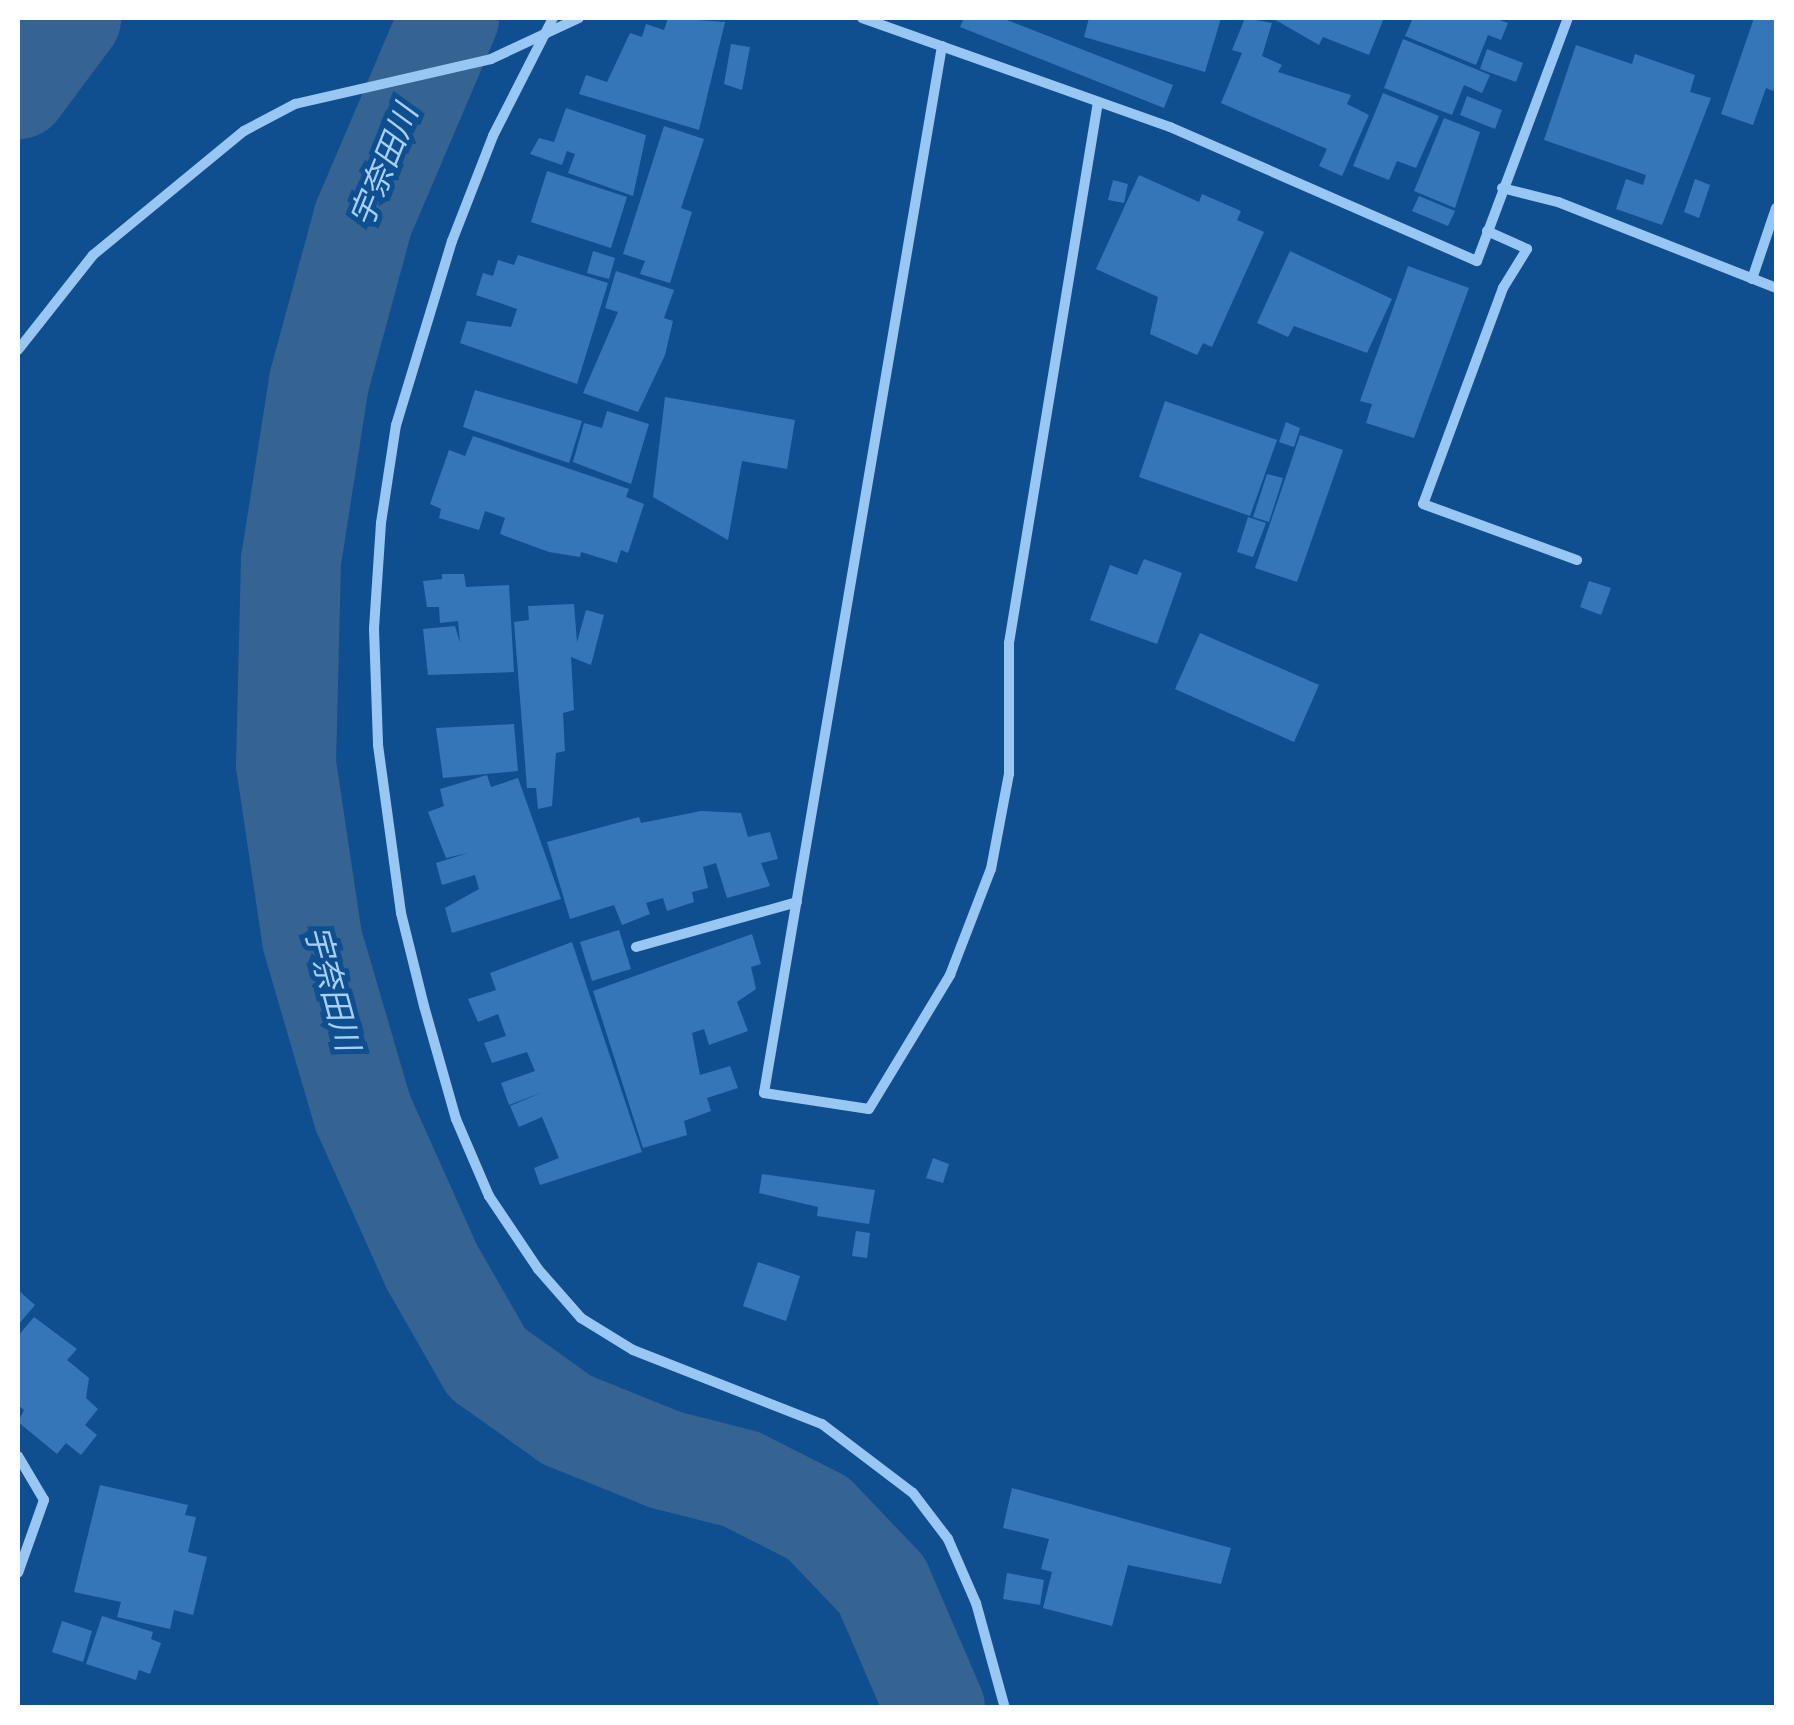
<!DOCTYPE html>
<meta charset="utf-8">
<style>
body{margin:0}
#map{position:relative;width:1794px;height:1725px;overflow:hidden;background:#104f8f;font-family:Overpass,"Noto Sans JP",sans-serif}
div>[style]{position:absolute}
.river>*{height:100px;margin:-50px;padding:0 50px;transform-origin:50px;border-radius:50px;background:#356493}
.building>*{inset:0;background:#3476b7}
.street>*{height:10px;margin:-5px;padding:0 5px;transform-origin:5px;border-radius:5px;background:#99c7f3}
span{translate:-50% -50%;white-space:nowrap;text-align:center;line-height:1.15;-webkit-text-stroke:10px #104f8f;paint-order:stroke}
.water-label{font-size:32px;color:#a5d1fa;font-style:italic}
.frame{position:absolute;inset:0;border:20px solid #fff;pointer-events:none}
</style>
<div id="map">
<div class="river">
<i style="left:449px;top:18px;width:220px;rotate:113.1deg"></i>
<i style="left:363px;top:220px;width:168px;rotate:105.2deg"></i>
<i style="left:319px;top:382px;width:180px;rotate:98.9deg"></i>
<i style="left:291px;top:560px;width:204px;rotate:91.4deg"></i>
<i style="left:286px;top:764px;width:177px;rotate:81.5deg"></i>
<i style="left:312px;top:939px;width:181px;rotate:73.7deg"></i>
<i style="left:363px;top:1113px;width:169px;rotate:65.9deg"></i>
<i style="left:432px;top:1267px;width:111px;rotate:60.2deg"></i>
<i style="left:487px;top:1363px;width:98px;rotate:35.5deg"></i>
<i style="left:567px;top:1420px;width:107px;rotate:22deg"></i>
<i style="left:666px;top:1460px;width:77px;rotate:14.2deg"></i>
<i style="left:741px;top:1479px;width:86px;rotate:26.9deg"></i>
<i style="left:818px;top:1518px;width:93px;rotate:46.3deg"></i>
<i style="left:882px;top:1585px;width:134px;rotate:66.7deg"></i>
<i style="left:18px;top:89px;width:89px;rotate:-53.3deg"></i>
</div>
<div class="building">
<i style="clip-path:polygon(668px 18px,725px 22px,699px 130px,579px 94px,586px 75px,607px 82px,630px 33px,642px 37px,646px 24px,664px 30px)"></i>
<i style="clip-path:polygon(964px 18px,1002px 18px,1173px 85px,1164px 108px,960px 27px)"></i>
<i style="clip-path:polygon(1089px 18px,1221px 18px,1205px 72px,1084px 37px)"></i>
<i style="clip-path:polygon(1245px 18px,1272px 23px,1262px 56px,1282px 65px,1278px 72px,1351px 95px,1347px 104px,1369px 115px,1342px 176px,1319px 166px,1327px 149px,1221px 103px,1242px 53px,1232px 50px)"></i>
<i style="clip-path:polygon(1272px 18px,1384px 18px,1369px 55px,1323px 37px,1319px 45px)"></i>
<i style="clip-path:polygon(1413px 18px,1494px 18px,1508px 23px,1501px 40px,1488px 35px,1476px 65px,1405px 36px)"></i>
<i style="clip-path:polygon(1754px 18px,1776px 18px,1776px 92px,1766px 88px,1753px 125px,1721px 114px)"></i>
<i style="clip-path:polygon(1403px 39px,1490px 75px,1482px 93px,1464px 85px,1452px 115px,1384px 88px)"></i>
<i style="clip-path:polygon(731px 44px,750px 47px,742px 90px,724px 84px)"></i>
<i style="clip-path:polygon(1576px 45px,1632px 64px,1635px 54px,1695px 75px,1690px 92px,1711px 98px,1662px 225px,1616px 209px,1626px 179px,1643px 185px,1646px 175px,1544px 140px)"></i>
<i style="clip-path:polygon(1487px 49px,1523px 63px,1516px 82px,1480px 69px)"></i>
<i style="clip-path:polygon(1383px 93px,1439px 116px,1416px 168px,1397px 161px,1389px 180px,1353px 166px)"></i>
<i style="clip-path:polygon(1467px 96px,1502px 110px,1495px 129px,1460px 115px)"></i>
<i style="clip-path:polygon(566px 108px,646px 135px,633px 196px,568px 173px,575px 154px,567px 151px,562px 165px,530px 154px,539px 138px,554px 142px)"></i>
<i style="clip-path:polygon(1444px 118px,1480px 132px,1455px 208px,1414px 191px)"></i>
<i style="clip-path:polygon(664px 126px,704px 139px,681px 208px,692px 212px,670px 283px,640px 274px,645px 261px,623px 254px)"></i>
<i style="clip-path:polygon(547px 171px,627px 197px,611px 248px,531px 222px)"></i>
<i style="clip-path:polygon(1139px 175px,1199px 202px,1202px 194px,1241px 211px,1237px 220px,1264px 232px,1212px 347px,1203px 343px,1197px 355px,1150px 334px,1158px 297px,1096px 269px)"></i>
<i style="clip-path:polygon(1695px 179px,1710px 185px,1699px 218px,1684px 212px)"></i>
<i style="clip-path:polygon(1113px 180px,1128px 184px,1124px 203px,1108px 200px)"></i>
<i style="clip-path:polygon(1419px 196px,1455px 211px,1448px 226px,1412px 211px)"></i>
<i style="clip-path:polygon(593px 251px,615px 258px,609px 279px,587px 273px)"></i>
<i style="clip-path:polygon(1290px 251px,1392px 299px,1367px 353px,1294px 326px,1288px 337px,1257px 323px)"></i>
<i style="clip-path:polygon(518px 255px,608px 283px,577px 384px,460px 343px,467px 321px,511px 327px,517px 309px,476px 295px,483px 273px,493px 276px,498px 260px,514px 265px)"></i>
<i style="clip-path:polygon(1408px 266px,1469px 288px,1414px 438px,1366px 423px,1372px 404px,1360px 401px)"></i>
<i style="clip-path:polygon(616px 271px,674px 290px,664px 318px,673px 321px,665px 355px,638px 412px,583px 393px,618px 312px,605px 308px)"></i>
<i style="clip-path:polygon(475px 390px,582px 421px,569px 463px,463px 427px)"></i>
<i style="clip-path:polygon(665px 397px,795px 420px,787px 469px,742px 461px,728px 540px,653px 497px)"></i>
<i style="clip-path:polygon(1165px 401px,1277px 440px,1250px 516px,1139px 477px)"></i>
<i style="clip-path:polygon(607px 411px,649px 424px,631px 484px,573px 462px,584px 423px,602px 428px)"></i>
<i style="clip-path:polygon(1286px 422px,1300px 428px,1294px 447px,1279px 442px)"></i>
<i style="clip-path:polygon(1300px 435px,1343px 450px,1297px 582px,1255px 568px)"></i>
<i style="clip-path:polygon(473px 436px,629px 489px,626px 497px,644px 504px,628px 553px,621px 550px,617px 563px,581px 552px,580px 557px,549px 552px,500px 534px,505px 518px,485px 511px,479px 530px,439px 518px,441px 509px,430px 504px,449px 450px,465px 456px)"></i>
<i style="clip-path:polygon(1267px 474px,1283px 478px,1269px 522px,1253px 517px)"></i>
<i style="clip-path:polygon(1248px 517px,1266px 523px,1253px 557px,1237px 552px)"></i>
<i style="clip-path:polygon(1144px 559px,1182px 573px,1157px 644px,1090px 620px,1110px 565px,1137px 575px)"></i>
<i style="clip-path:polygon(442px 574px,464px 574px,466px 587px,509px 585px,514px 672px,428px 675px,423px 629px,455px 626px,460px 643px,458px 621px,440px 623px,439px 607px,427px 607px,423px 581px,442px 579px)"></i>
<i style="clip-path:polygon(1589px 581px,1611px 588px,1601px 615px,1580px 607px)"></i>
<i style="clip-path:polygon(574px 604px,577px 642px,586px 610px,604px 615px,591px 665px,571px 657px,574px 710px,563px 713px,565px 751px,556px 753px,552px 806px,538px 809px,536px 788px,527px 788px,514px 622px,529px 620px,528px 606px)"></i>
<i style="clip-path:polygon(1200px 633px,1319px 685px,1294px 742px,1175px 689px)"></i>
<i style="clip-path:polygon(514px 724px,518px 771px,443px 778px,436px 728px)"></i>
<i style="clip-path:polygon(487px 775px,491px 787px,518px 778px,561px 899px,452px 933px,445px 908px,479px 889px,475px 875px,442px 885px,436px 863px,468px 853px,446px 858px,428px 812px,444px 806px,440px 789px)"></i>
<i style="clip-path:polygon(701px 811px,741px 813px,748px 837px,770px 832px,778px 859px,761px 863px,770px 886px,727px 898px,716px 863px,703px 867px,708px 888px,692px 892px,694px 902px,667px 911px,663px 898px,646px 903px,650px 914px,622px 925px,614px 905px,570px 919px,547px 842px,639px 817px,641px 823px)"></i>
<i style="clip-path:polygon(619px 930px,631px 969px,592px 981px,580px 942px)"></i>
<i style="clip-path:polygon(752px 934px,761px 964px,751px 967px,756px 989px,737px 1002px,748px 1031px,709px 1045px,704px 1029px,692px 1033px,700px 1075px,730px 1066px,738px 1088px,707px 1098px,711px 1111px,684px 1121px,687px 1135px,643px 1148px,593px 991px)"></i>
<i style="clip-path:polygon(572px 942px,642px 1152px,540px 1185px,534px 1168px,559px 1158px,542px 1117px,519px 1127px,510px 1106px,543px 1092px,509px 1105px,501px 1083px,535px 1071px,527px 1052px,492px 1063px,484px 1043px,506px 1036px,498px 1014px,478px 1022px,468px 999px,496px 990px,490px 973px)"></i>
<i style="clip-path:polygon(933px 1158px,949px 1164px,943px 1183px,926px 1178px)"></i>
<i style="clip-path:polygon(762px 1174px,875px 1190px,869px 1224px,817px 1216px,818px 1207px,759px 1193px)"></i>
<i style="clip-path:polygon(856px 1231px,870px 1233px,867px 1258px,852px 1256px)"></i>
<i style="clip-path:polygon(758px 1262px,800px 1276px,786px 1321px,743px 1306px)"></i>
<i style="clip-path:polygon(18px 1290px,35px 1305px,18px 1325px)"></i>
<i style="clip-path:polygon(34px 1317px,77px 1349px,67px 1360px,89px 1378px,86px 1398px,98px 1409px,85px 1425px,97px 1435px,81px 1455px,66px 1443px,57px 1454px,18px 1422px,24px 1410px,18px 1405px,18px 1336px)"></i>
<i style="clip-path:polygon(100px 1485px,188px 1505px,185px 1515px,196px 1517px,188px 1552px,207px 1557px,193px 1615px,174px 1610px,170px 1629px,117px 1617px,121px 1602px,74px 1592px)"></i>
<i style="clip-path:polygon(1012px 1488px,1231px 1548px,1221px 1584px,1128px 1565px,1112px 1626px,1043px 1608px,1052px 1572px,1041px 1569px,1049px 1539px,1003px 1528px)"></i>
<i style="clip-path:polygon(1007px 1573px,1044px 1580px,1040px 1605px,1003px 1599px)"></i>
<i style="clip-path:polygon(102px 1616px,153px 1632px,151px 1639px,161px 1643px,150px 1674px,139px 1670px,136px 1680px,86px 1664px)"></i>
<i style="clip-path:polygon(62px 1621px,92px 1631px,83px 1662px,52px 1652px)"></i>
</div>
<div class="street">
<i style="left:553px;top:18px;width:132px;rotate:117deg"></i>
<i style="left:493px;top:136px;width:113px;rotate:111.3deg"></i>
<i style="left:452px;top:241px;width:192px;rotate:106.9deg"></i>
<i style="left:396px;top:425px;width:99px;rotate:98.7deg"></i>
<i style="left:381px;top:523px;width:106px;rotate:93.8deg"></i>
<i style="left:374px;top:629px;width:116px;rotate:88deg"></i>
<i style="left:378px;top:745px;width:170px;rotate:82.2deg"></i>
<i style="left:401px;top:913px;width:96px;rotate:76.1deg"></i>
<i style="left:424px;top:1006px;width:117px;rotate:74.2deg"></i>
<i style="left:456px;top:1119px;width:84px;rotate:66.8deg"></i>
<i style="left:489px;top:1196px;width:88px;rotate:56.1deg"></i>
<i style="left:538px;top:1269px;width:65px;rotate:48.7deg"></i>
<i style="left:581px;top:1318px;width:61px;rotate:31.6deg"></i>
<i style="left:633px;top:1350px;width:203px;rotate:21.4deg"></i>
<i style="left:822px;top:1424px;width:114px;rotate:37.2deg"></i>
<i style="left:913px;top:1493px;width:58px;rotate:52.7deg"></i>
<i style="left:948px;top:1539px;width:70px;rotate:66.4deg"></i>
<i style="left:976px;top:1603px;width:109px;rotate:74.6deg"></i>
<i style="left:862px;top:18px;width:327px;rotate:19.5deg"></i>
<i style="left:1170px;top:127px;width:335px;rotate:23.6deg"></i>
<i style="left:1477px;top:261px;width:259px;rotate:-69.5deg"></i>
<i style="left:942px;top:46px;width:1062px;rotate:99.65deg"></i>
<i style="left:764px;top:1093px;width:106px;rotate:8.7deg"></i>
<i style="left:869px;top:1109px;width:157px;rotate:-58.8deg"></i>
<i style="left:950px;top:975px;width:114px;rotate:-68.9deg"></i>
<i style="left:991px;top:869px;width:97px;rotate:-79.3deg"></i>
<i style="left:1009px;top:774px;width:131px;rotate:-90deg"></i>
<i style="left:1009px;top:643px;width:548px;rotate:-80.66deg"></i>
<i style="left:1502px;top:188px;width:58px;rotate:14deg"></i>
<i style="left:1558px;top:202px;width:234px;rotate:21.5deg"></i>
<i style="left:1487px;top:231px;width:44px;rotate:24.2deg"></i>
<i style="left:1527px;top:249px;width:46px;rotate:121.6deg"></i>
<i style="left:1503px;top:288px;width:230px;rotate:110.3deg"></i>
<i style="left:1423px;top:504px;width:164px;rotate:20deg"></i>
<i style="left:1752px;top:279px;width:75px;rotate:-71.3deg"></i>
<i style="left:18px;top:350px;width:121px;rotate:-51.7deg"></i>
<i style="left:93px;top:255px;width:195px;rotate:-39.4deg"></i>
<i style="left:244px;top:131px;width:58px;rotate:-27.9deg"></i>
<i style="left:295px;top:104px;width:201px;rotate:-12.9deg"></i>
<i style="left:491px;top:59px;width:97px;rotate:-25deg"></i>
<i style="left:636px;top:947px;width:167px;rotate:-15.6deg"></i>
<i style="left:18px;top:1456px;width:51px;rotate:59.4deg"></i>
<i style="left:44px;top:1500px;width:77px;rotate:109.6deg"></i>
</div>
<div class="water-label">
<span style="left:387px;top:167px;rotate:-68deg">宇奈田川</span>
<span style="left:329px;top:989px;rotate:75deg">宇奈田川</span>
</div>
<div class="frame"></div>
</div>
